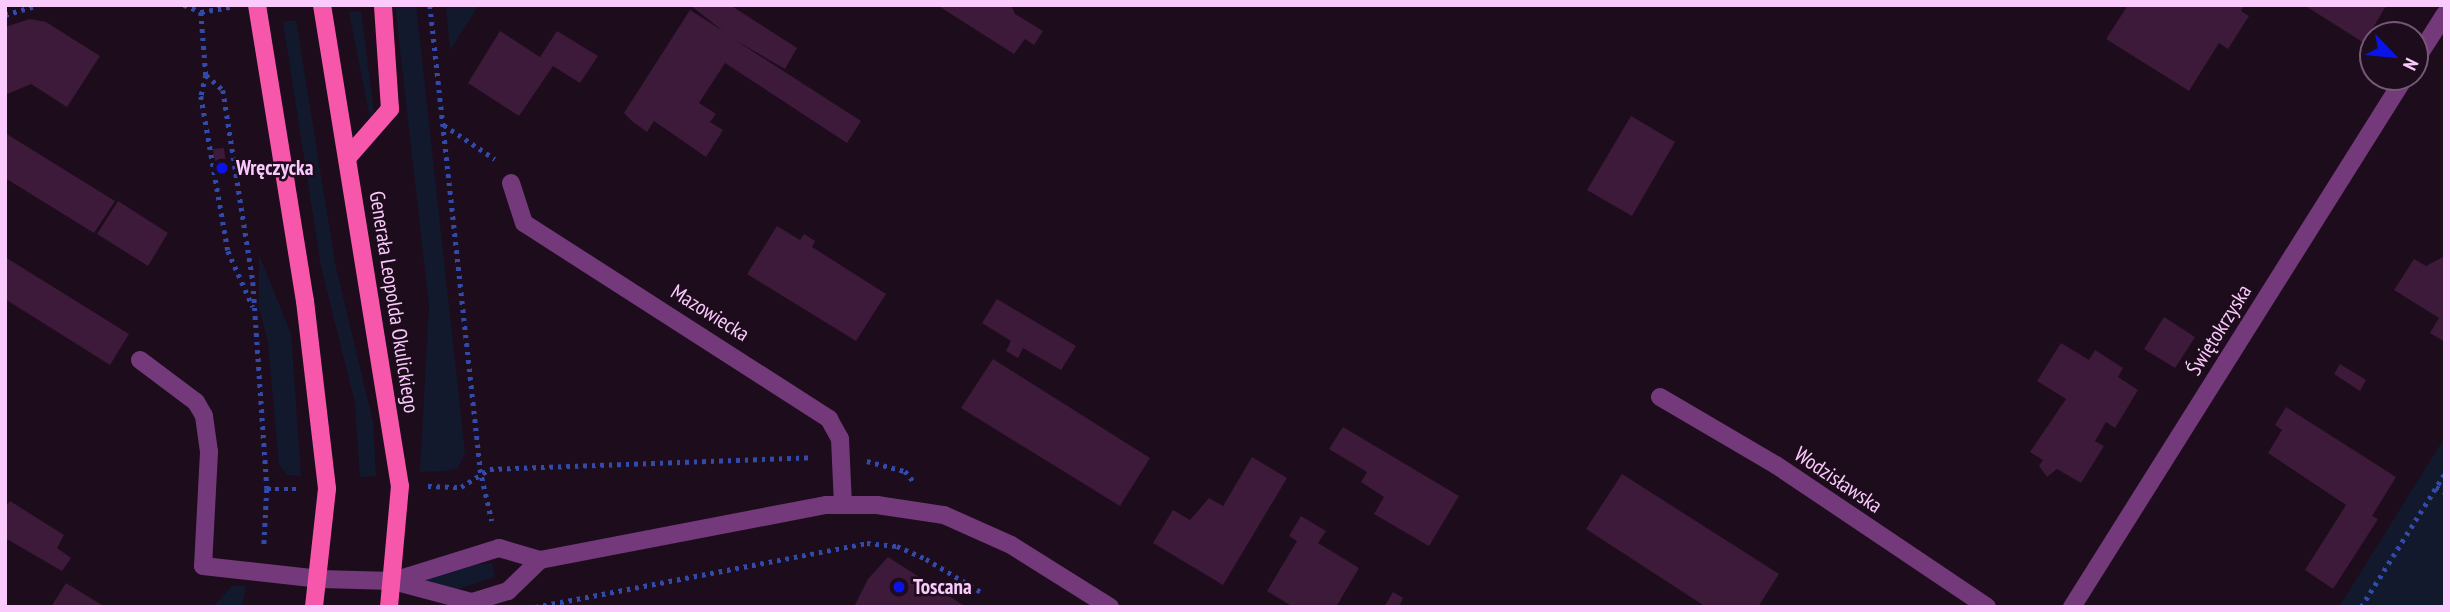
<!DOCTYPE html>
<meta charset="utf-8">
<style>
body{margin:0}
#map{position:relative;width:2450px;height:612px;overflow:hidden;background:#1d0c1c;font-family:"PT Sans Narrow",sans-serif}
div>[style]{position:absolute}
.green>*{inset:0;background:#13192d}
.building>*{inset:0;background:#3d193a}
.path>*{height:4.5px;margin-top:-2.25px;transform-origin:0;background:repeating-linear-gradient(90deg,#324aa9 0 3.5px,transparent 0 8.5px)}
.minor>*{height:18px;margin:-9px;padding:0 9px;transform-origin:9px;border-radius:9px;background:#73397a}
.major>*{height:18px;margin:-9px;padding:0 9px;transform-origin:9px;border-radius:9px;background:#f757aa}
.dots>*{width:19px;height:19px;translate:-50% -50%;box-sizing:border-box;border:4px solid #1d0c1c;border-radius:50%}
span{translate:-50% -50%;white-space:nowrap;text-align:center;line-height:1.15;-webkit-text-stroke:5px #1d0c1c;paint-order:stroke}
.poi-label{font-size:21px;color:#fbcafd;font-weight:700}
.left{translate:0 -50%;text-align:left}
.street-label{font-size:21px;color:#fbcafd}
.frame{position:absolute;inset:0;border:7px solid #fbcafd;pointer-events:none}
.north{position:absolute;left:2359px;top:21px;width:70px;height:70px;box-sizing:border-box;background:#1d0c1c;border:2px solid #765876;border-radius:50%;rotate:116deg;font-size:19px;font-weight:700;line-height:28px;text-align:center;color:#fbcafd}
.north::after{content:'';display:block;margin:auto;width:24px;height:32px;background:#0b14e8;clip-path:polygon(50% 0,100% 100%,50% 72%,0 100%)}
</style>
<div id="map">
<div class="green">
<i style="clip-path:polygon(395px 5px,416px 5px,465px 453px,458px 468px,445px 471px,420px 472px,429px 305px)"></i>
<i style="clip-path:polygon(446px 5px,479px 5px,450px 50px)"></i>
<i style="clip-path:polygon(361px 11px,374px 112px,370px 118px,349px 12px)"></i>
<i style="clip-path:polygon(296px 20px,335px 263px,373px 422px,376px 476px,360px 477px,355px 403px,321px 266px,283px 22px)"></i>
<i style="clip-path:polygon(259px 255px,291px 334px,301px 476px,288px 475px,279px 465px,268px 342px,259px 307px)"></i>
<i style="clip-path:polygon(2445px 437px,2445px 607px,2339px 607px)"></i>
<i style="clip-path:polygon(492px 563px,495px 577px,455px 590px,435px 590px,416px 575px,422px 569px)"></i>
<i style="clip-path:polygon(232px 586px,246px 586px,242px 607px,213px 607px)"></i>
</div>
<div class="building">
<i style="clip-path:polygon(690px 5px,730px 5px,797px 48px,785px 69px,735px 40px,861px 121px,847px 143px,725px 63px,699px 103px,716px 114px,710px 122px,723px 130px,706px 157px,654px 121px,647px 132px,633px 122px,624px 113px,690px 10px,723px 31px)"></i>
<i style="clip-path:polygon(937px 5px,1011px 5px,1015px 14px,1043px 31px,1034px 45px,1025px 39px,1014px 54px)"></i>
<i style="clip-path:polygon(2128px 5px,2244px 5px,2241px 11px,2249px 16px,2228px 49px,2219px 43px,2189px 91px,2106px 39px)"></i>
<i style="clip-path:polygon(2304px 5px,2384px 5px,2386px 6px,2364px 43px)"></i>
<i style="clip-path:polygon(30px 19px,46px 22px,100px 56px,67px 107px,31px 84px,5px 95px,5px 27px)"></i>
<i style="clip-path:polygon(500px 31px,540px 57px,557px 31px,598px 56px,580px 83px,553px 66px,519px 116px,468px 83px)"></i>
<i style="clip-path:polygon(1631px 116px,1675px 142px,1632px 216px,1587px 190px)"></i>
<i style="clip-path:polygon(5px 133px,115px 201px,94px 233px,5px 178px)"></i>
<i style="clip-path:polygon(224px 148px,227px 172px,217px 173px,213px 149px)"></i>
<i style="clip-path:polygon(118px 201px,168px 233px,148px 266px,97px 234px)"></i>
<i style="clip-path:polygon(777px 226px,800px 240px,804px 234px,815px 241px,812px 247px,886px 294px,856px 341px,747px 274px)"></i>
<i style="clip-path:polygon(2445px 256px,2445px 342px,2430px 333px,2439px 318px,2394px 290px,2414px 259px,2426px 266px)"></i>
<i style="clip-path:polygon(5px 257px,129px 334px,110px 365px,5px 299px)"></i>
<i style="clip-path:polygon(997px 299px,1076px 346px,1061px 370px,1023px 348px,1018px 358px,1006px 351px,1011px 341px,982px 323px)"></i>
<i style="clip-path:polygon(2164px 317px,2195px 337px,2175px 368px,2144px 349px)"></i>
<i style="clip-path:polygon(2061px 343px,2089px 360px,2095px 350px,2123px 368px,2118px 377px,2138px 390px,2115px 428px,2106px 422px,2095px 441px,2104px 446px,2081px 483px,2057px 469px,2047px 477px,2039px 466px,2043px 460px,2030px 452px,2066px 399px,2037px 381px)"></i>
<i style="clip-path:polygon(993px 359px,1150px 458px,1120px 506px,961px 408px)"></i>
<i style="clip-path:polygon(2340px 364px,2366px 380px,2360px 391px,2334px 374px)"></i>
<i style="clip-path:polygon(2286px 407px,2396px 477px,2372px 516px,2378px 519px,2333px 589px,2305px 570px,2346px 505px,2268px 453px,2282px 430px,2275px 425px)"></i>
<i style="clip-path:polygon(1343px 427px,1459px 496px,1429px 546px,1374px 514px,1384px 497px,1361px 482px,1367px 472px,1329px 449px)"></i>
<i style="clip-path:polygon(1252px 457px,1287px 478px,1223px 585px,1153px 543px,1173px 510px,1190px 520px,1209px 498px,1223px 506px)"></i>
<i style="clip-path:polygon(1622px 474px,1779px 574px,1758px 607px,1706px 607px,1586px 529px)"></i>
<i style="clip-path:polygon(10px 501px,64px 535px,57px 548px,71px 558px,62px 571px,5px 538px,5px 508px)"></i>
<i style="clip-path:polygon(1301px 516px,1326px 531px,1318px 543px,1359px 568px,1336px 607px,1293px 607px,1267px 591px,1297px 541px,1289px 536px)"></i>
<i style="clip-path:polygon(888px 557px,966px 607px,854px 607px,868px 579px)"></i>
<i style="clip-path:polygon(66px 583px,105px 607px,51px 607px)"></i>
<i style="clip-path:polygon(1393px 592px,1403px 598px,1399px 607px,1384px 607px)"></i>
</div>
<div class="path">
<i style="left:184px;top:5px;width:18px;rotate:22deg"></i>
<i style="left:201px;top:12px;width:29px;rotate:-10deg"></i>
<i style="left:430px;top:5px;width:467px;rotate:83.8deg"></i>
<i style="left:480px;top:469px;width:53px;rotate:77deg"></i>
<i style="left:201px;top:12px;width:63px;rotate:85.5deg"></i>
<i style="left:206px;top:75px;width:22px;rotate:103deg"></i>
<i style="left:201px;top:96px;width:157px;rotate:80.1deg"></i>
<i style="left:228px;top:251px;width:61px;rotate:65.9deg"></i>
<i style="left:5px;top:15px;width:34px;rotate:-17deg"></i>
<i style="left:206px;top:75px;width:23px;rotate:41deg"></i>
<i style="left:223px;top:90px;width:194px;rotate:81.1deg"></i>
<i style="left:253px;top:282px;width:207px;rotate:86.1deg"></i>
<i style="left:267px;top:489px;width:58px;rotate:93deg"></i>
<i style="left:444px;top:125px;width:61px;rotate:33.7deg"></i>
<i style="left:867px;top:461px;width:39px;rotate:15deg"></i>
<i style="left:905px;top:471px;width:14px;rotate:51deg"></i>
<i style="left:428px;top:486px;width:33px;rotate:2deg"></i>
<i style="left:461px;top:487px;width:34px;rotate:-32deg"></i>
<i style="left:490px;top:469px;width:323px;rotate:-2.1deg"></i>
<i style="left:2436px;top:487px;width:10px;rotate:29deg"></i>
<i style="left:267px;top:489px;width:34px"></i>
<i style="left:535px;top:607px;width:338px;rotate:-10.9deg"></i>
<i style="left:867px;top:543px;width:30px;rotate:6deg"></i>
<i style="left:897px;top:546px;width:32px;rotate:24deg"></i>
<i style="left:926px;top:559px;width:64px;rotate:31deg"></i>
<i style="left:2361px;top:607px;width:158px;rotate:-57.9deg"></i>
</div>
<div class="minor">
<i style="left:2415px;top:61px;width:56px;rotate:-57.4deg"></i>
<i style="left:511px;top:183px;width:42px;rotate:72deg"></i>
<i style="left:524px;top:223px;width:363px;rotate:32.7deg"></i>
<i style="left:829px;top:419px;width:23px;rotate:61deg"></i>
<i style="left:840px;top:439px;width:66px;rotate:87.4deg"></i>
<i style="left:140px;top:360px;width:70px;rotate:36.9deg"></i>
<i style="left:196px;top:402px;width:16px;rotate:60deg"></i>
<i style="left:204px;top:416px;width:36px;rotate:82deg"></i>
<i style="left:209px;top:452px;width:114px;rotate:93deg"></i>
<i style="left:203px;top:566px;width:118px;rotate:6.3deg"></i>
<i style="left:320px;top:579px;width:73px;rotate:1.6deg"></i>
<i style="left:393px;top:581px;width:82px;rotate:14.9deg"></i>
<i style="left:472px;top:602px;width:38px;rotate:-17deg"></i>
<i style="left:508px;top:591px;width:45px;rotate:-44.1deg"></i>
<i style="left:1660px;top:397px;width:134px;rotate:30.4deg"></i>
<i style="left:1776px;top:465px;width:254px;rotate:33.9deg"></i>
<i style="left:393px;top:581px;width:111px;rotate:-17.3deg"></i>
<i style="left:499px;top:548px;width:43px;rotate:16.3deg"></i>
<i style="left:540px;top:560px;width:291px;rotate:-10.9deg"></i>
<i style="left:826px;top:505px;width:51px"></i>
<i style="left:877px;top:505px;width:68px;rotate:8.5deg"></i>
<i style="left:944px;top:515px;width:73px;rotate:24.1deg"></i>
<i style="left:1011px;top:545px;width:117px;rotate:32.1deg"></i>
<i style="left:2072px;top:607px;width:626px;rotate:-57.86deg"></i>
</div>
<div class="major">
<i style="left:257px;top:5px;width:300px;rotate:80.8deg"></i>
<i style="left:305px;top:301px;width:189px;rotate:83.3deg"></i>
<i style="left:327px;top:489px;width:119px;rotate:96.3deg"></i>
<i style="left:322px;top:5px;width:487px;rotate:80.8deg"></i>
<i style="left:400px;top:486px;width:121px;rotate:95.2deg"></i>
<i style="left:348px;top:157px;width:64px;rotate:-48.8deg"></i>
<i style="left:390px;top:109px;width:104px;rotate:-93.9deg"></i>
</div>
<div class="dots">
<i style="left:222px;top:168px;background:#0b14e8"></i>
<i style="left:899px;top:587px;background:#0b14e8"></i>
</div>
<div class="poi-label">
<span class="left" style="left:236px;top:168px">Wręczycka</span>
<span class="left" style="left:913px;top:587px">Toscana</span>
</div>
<div class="street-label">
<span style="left:394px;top:302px;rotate:81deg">Generała Leopolda Okulickiego</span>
<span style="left:710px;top:313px;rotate:32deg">Mazowiecka</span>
<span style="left:2219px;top:330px;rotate:-58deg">Świętokrzyska</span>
<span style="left:1838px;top:480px;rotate:34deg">Wodzisławska</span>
</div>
<div class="frame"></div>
<div class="north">N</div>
</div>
